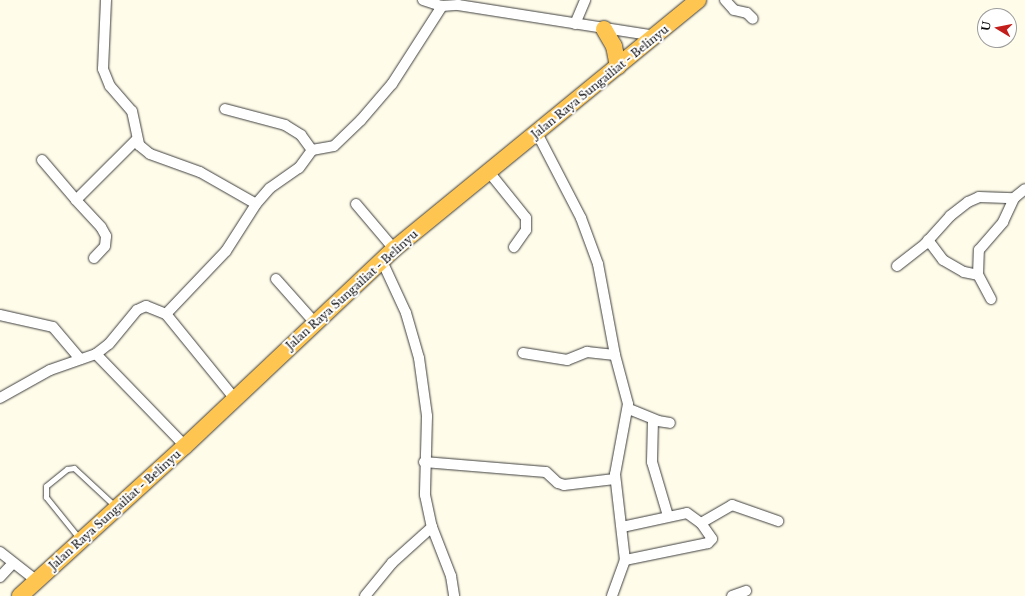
<!DOCTYPE html>
<style>
body{margin:0}
#map{position:relative;width:1025px;height:596px;overflow:hidden;background:#fffce9;font-family:"Libre Baskerville",serif}
div>[style]{position:absolute}
.roads{filter:drop-shadow(0 0 1px #3e3e3e) drop-shadow(0 0 1px #3e3e3e)}
.service>*{height:5px;margin:-2.5px;padding:0 2.5px;transform-origin:2.5px;border-radius:2.5px;background:#fff}
.minor>*{height:10px;margin:-5px;padding:0 5px;transform-origin:5px;border-radius:5px;background:#fff}
.trunk>*{height:16px;margin:-8px;padding:0 8px;transform-origin:8px;border-radius:8px;background:#fec550}
span{translate:-50% -50%;white-space:nowrap;text-align:center;line-height:1.15;-webkit-text-stroke:4px #fff;paint-order:stroke}
.street-label{font-size:11px;color:#0b0b0b}
.north{position:absolute;left:977px;top:8px;width:40px;height:40px;box-sizing:border-box;background:#fff;border:1px solid #9d9d9d;border-radius:50%;rotate:280deg;font-size:11px;font-weight:700;line-height:16px;text-align:center;color:#0b0b0b}
.north::after{content:'';display:block;margin:auto;width:14px;height:18px;background:#c31e1b;clip-path:polygon(50% 0,100% 100%,50% 72%,0 100%)}
</style>
<div id="map">
<div class="roads">
<div class="service">
<i style="left:79px;top:538px;width:53px;rotate:-128.8deg"></i>
<i style="left:46px;top:497px;width:11px;rotate:-90deg"></i>
<i style="left:46px;top:486px;width:27px;rotate:-39deg"></i>
<i style="left:67px;top:469px;width:7px;rotate:-8deg"></i>
<i style="left:74px;top:468px;width:56px;rotate:42.8deg"></i>
</div>
<div class="minor">
<i style="left:106px;top:0;width:69px;rotate:92.5deg"></i>
<i style="left:103px;top:69px;width:18px;rotate:68deg"></i>
<i style="left:110px;top:86px;width:33px;rotate:49deg"></i>
<i style="left:132px;top:111px;width:35px;rotate:78deg"></i>
<i style="left:139px;top:145px;width:14px;rotate:39deg"></i>
<i style="left:150px;top:154px;width:53px;rotate:19.8deg"></i>
<i style="left:200px;top:172px;width:64px;rotate:29.7deg"></i>
<i style="left:423px;top:0;width:20px;rotate:18deg"></i>
<i style="left:442px;top:6px;width:16px;rotate:-4deg"></i>
<i style="left:458px;top:5px;width:200px;rotate:8.9deg"></i>
<i style="left:725px;top:0;width:13px;rotate:48deg"></i>
<i style="left:734px;top:10px;width:13px;rotate:13deg"></i>
<i style="left:747px;top:13px;width:8px;rotate:45deg"></i>
<i style="left:575px;top:24px;width:26px;rotate:-67deg"></i>
<i style="left:225px;top:109px;width:62px;rotate:14.9deg"></i>
<i style="left:285px;top:125px;width:19px;rotate:32deg"></i>
<i style="left:301px;top:135px;width:19px;rotate:54deg"></i>
<i style="left:537px;top:133px;width:96px;rotate:62.6deg"></i>
<i style="left:581px;top:218px;width:49px;rotate:69.7deg"></i>
<i style="left:598px;top:264px;width:93px;rotate:79.4deg"></i>
<i style="left:615px;top:355px;width:51px;rotate:75.1deg"></i>
<i style="left:628px;top:404px;width:71px;rotate:100.5deg"></i>
<i style="left:615px;top:474px;width:87px;rotate:83.4deg"></i>
<i style="left:625px;top:560px;width:38px;rotate:110deg"></i>
<i style="left:42px;top:160px;width:52px;rotate:49.6deg"></i>
<i style="left:489px;top:172px;width:59px;rotate:51.2deg"></i>
<i style="left:526px;top:218px;width:12px;rotate:90deg"></i>
<i style="left:526px;top:230px;width:21px;rotate:125deg"></i>
<i style="left:356px;top:204px;width:59px;rotate:49.8deg"></i>
<i style="left:928px;top:240px;width:25px;rotate:53deg"></i>
<i style="left:943px;top:260px;width:24px;rotate:30deg"></i>
<i style="left:964px;top:272px;width:14px;rotate:12deg"></i>
<i style="left:94px;top:258px;width:16px;rotate:-47deg"></i>
<i style="left:105px;top:246px;width:10px;rotate:-84deg"></i>
<i style="left:106px;top:236px;width:10px;rotate:-119deg"></i>
<i style="left:101px;top:227px;width:37px;rotate:-133deg"></i>
<i style="left:76px;top:200px;width:86px;rotate:-45deg"></i>
<i style="left:382px;top:261px;width:57px;rotate:65.2deg"></i>
<i style="left:406px;top:313px;width:47px;rotate:73.9deg"></i>
<i style="left:419px;top:358px;width:59px;rotate:82.1deg"></i>
<i style="left:427px;top:416px;width:79px;rotate:91.5deg"></i>
<i style="left:425px;top:495px;width:33px;rotate:78deg"></i>
<i style="left:432px;top:527px;width:53px;rotate:68.8deg"></i>
<i style="left:451px;top:576px;width:20px;rotate:81deg"></i>
<i style="left:897px;top:266px;width:36px;rotate:-38deg"></i>
<i style="left:925px;top:244px;width:38px;rotate:-48deg"></i>
<i style="left:950px;top:216px;width:23px;rotate:-38deg"></i>
<i style="left:968px;top:202px;width:12px;rotate:-24deg"></i>
<i style="left:979px;top:197px;width:35px;rotate:2deg"></i>
<i style="left:276px;top:279px;width:59px;rotate:48.4deg"></i>
<i style="left:991px;top:299px;width:27px;rotate:-118deg"></i>
<i style="left:978px;top:275px;width:25px;rotate:-88deg"></i>
<i style="left:979px;top:250px;width:37px;rotate:-49deg"></i>
<i style="left:1003px;top:222px;width:26px;rotate:-65deg"></i>
<i style="left:1014px;top:198px;width:14px;rotate:-39deg"></i>
<i style="left:166px;top:314px;width:87px;rotate:-46.4deg"></i>
<i style="left:226px;top:251px;width:56px;rotate:-57.4deg"></i>
<i style="left:256px;top:204px;width:21px;rotate:-49deg"></i>
<i style="left:270px;top:188px;width:35px;rotate:-35deg"></i>
<i style="left:299px;top:168px;width:22px;rotate:-54deg"></i>
<i style="left:312px;top:150px;width:22px;rotate:-10deg"></i>
<i style="left:334px;top:146px;width:37px;rotate:-44deg"></i>
<i style="left:361px;top:120px;width:48px;rotate:-49.3deg"></i>
<i style="left:392px;top:84px;width:93px;rotate:-57.3deg"></i>
<i style="left:0;top:315px;width:54px;rotate:12.8deg"></i>
<i style="left:53px;top:327px;width:42px;rotate:49.8deg"></i>
<i style="left:523px;top:353px;width:45px;rotate:9deg"></i>
<i style="left:567px;top:360px;width:22px;rotate:-22deg"></i>
<i style="left:587px;top:352px;width:28px;rotate:6deg"></i>
<i style="left:96px;top:354px;width:128px;rotate:45.9deg"></i>
<i style="left:0;top:398px;width:57px;rotate:-29.2deg"></i>
<i style="left:50px;top:370px;width:49px;rotate:-19.2deg"></i>
<i style="left:96px;top:354px;width:16px;rotate:-38deg"></i>
<i style="left:109px;top:344px;width:44px;rotate:-50.5deg"></i>
<i style="left:137px;top:310px;width:10px;rotate:-24deg"></i>
<i style="left:146px;top:306px;width:22px;rotate:22deg"></i>
<i style="left:166px;top:314px;width:109px;rotate:50.9deg"></i>
<i style="left:629px;top:409px;width:31px;rotate:22deg"></i>
<i style="left:658px;top:421px;width:12px;rotate:9deg"></i>
<i style="left:653px;top:420px;width:42px;rotate:91.4deg"></i>
<i style="left:652px;top:462px;width:56px;rotate:73.5deg"></i>
<i style="left:424px;top:462px;width:122px;rotate:4.7deg"></i>
<i style="left:546px;top:472px;width:16px;rotate:43deg"></i>
<i style="left:558px;top:483px;width:6px;rotate:18deg"></i>
<i style="left:564px;top:485px;width:51px;rotate:-6.7deg"></i>
<i style="left:701px;top:523px;width:36px;rotate:-30deg"></i>
<i style="left:732px;top:505px;width:49px;rotate:19.2deg"></i>
<i style="left:622px;top:527px;width:66px;rotate:-12.2deg"></i>
<i style="left:687px;top:513px;width:17px;rotate:36deg"></i>
<i style="left:701px;top:523px;width:19px;rotate:55deg"></i>
<i style="left:712px;top:539px;width:6px;rotate:135deg"></i>
<i style="left:708px;top:543px;width:85px;rotate:168.4deg"></i>
<i style="left:0;top:552px;width:47px;rotate:38.1deg"></i>
<i style="left:0;top:577px;width:19px;rotate:-47deg"></i>
<i style="left:365px;top:596px;width:43px;rotate:-50.7deg"></i>
<i style="left:392px;top:563px;width:54px;rotate:-42deg"></i>
<i style="left:732px;top:596px;width:15px;rotate:-20deg"></i>
</div>
<div class="trunk">
<i style="left:604px;top:29px;width:20px;rotate:60deg"></i>
<i style="left:614px;top:46px;width:21px;rotate:79deg"></i>
<i style="left:20px;top:596px;width:223px;rotate:-42.3deg"></i>
<i style="left:185px;top:446px;width:287px;rotate:-43.3deg"></i>
<i style="left:394px;top:249px;width:393px;rotate:-39.3deg"></i>
</div>
</div>
<div class="street-label">
<span style="left:600px;top:82px;rotate:-39deg">Jalan Raya Sungailiat - Belinyu</span>
<span style="left:352px;top:290px;rotate:-42deg">Jalan Raya Sungailiat - Belinyu</span>
<span style="left:115px;top:510px;rotate:-42deg">Jalan Raya Sungailiat - Belinyu</span>
</div>
<div class="north">U</div>
</div>
